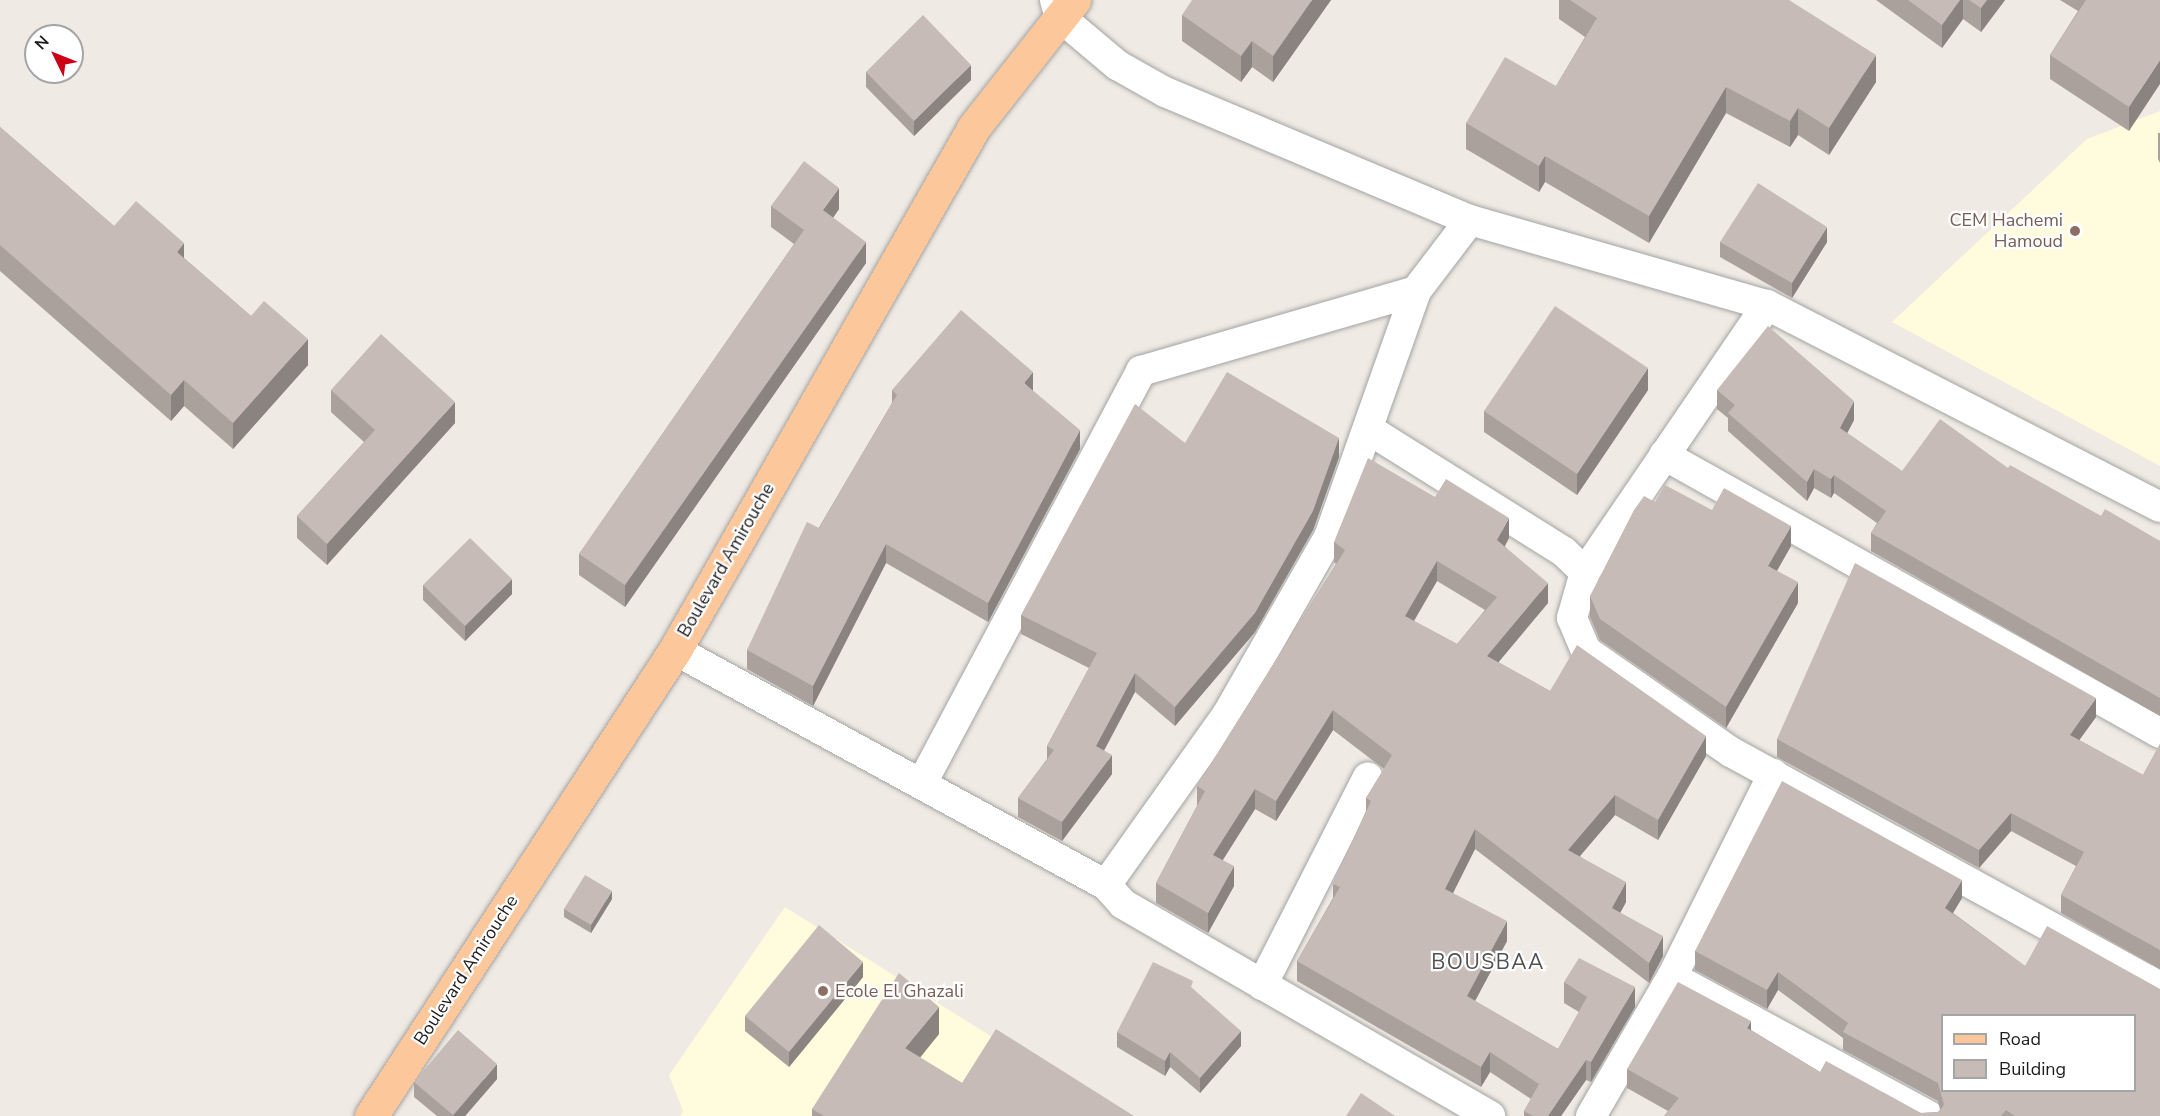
<!DOCTYPE html>
<style>
body{margin:0}
#map{position:relative;width:2160px;height:1116px;overflow:hidden;background:#efeae3;font-family:"Nunito Sans",sans-serif}
div>[style]{position:absolute}
.education>*{inset:0;background:#fffbdc}
.roads{filter:drop-shadow(0 0 2px #a4a4a4) drop-shadow(0 0 2px #a4a4a4)}
.street>*{height:30px;margin:-15px;padding:0 15px;transform-origin:15px;border-radius:15px;background:#fff}
.primary>*{height:33px;margin:-16.5px;padding:0 16.5px;transform-origin:16.5px;border-radius:16.5px;background:#fcc89b}
.wall>*{inset:0;background:#aaa19d}
.shaded-wall>*{inset:0;background:#8b837f}
.building>*{inset:0;background:#c6bbb6}
.dots>*{width:16px;height:16px;translate:-50% -50%;box-sizing:border-box;border:3px solid #fff;border-radius:50%}
span{translate:-50% -50%;white-space:nowrap;text-align:center;line-height:1.15;-webkit-text-stroke:4.5px #fff;paint-order:stroke}
.education-label{font-size:18px;color:#785e54}
.right{translate:-100% -50%;text-align:right}
.left{translate:0 -50%;text-align:left}
.street-label{font-size:18px;color:#1d1d1d}
.quarter-label{font-size:21px;color:#505050;letter-spacing:1.5px}
.legend{position:absolute;left:1941px;top:1014px;width:195px;height:78px;box-sizing:border-box;background:#fff;border:2px solid #a5a5a5;margin:0;padding:8px 10px;list-style:none;font-size:18px;color:#1d1d1d}
.legend li{display:flex;align-items:center;gap:12px;height:30px}
.legend b{width:30px;border:2px solid #a5a5a5}
.north{position:absolute;left:24px;top:24px;width:60px;height:60px;box-sizing:border-box;background:#fff;border:2px solid #a5a5a5;border-radius:50%;rotate:313deg;font-size:16px;font-weight:700;line-height:24px;text-align:center;color:#1d1d1d}
.north::after{content:'';display:block;margin:auto;width:21px;height:27px;background:#cb0016;clip-path:polygon(50% 0,100% 100%,50% 72%,0 100%)}
</style>
<div id="map">
<div class="education">
<i style="clip-path:polygon(2160px 111px,2160px 466px,1892px 322px,2087px 139px)"></i>
<i style="clip-path:polygon(785px 907px,1118px 1116px,680px 1116px,683px 1111px,669px 1075px)"></i>
</div>
<div class="roads">
<div class="street">
<i style="left:1055px;top:0;width:18px;rotate:74deg"></i>
<i style="left:1060px;top:17px;width:75px;rotate:40.1deg"></i>
<i style="left:1117px;top:65px;width:55px;rotate:29.4deg"></i>
<i style="left:1165px;top:92px;width:331px;rotate:22.8deg"></i>
<i style="left:1470px;top:220px;width:309px;rotate:16deg"></i>
<i style="left:1767px;top:305px;width:442px;rotate:27.2deg"></i>
<i style="left:1368px;top:429px;width:231px;rotate:32.1deg"></i>
<i style="left:1564px;top:552px;width:29px;rotate:44deg"></i>
<i style="left:1585px;top:572px;width:48px;rotate:105.8deg"></i>
<i style="left:1572px;top:618px;width:36px;rotate:67deg"></i>
<i style="left:1586px;top:651px;width:177px;rotate:34.9deg"></i>
<i style="left:1731px;top:752px;width:489px;rotate:28.7deg"></i>
<i style="left:1664px;top:455px;width:569px;rotate:29.27deg"></i>
<i style="left:1585px;top:572px;width:323px;rotate:-55.7deg"></i>
<i style="left:675px;top:650px;width:491px;rotate:28.6deg"></i>
<i style="left:1106px;top:885px;width:25px;rotate:48deg"></i>
<i style="left:1123px;top:904px;width:424px;rotate:30deg"></i>
<i style="left:922px;top:783px;width:467px;rotate:-62deg"></i>
<i style="left:1141px;top:371px;width:286px;rotate:-16.2deg"></i>
<i style="left:1416px;top:291px;width:89px;rotate:-52.7deg"></i>
<i style="left:1106px;top:885px;width:209px;rotate:-54.6deg"></i>
<i style="left:1227px;top:715px;width:205px;rotate:-60.2deg"></i>
<i style="left:1329px;top:537px;width:261px;rotate:-70.5deg"></i>
<i style="left:1672px;top:977px;width:292px;rotate:28.4deg"></i>
<i style="left:1262px;top:985px;width:233px;rotate:-63deg"></i>
<i style="left:1591px;top:1116px;width:161px;rotate:-59.8deg"></i>
<i style="left:1672px;top:977px;width:227px;rotate:-63.5deg"></i>
</div>
<div class="primary">
<i style="left:371px;top:1116px;width:556px;rotate:-56.88deg"></i>
<i style="left:675px;top:650px;width:602px;rotate:-60.24deg"></i>
<i style="left:974px;top:127px;width:162px;rotate:-51.8deg"></i>
</div>
</div>
<div class="wall">
<i style="clip-path:polygon(1331px 0,1273px 82px,1252px 67px,1241px 82px,1182px 41px,1182px 15px)"></i>
<i style="clip-path:polygon(1559px 0,1789px 0,1876px 82px,1829px 155px,1798px 135px,1790px 147px,1726px 113px,1649px 243px,1545px 182px,1539px 192px,1466px 149px,1466px 123px,1556px 86px,1585px 37px,1559px 19px)"></i>
<i style="clip-path:polygon(1876px 0,2005px 0,1981px 32px,1963px 19px,1942px 48px)"></i>
<i style="clip-path:polygon(2060px 0,2160px 0,2129px 131px,2050px 79px,2050px 55px,2078px 11px)"></i>
<i style="clip-path:polygon(866px 72px,971px 80px,914px 136px,866px 87px)"></i>
<i style="clip-path:polygon(0 127px,114px 226px,184px 258px,308px 365px,233px 449px,184px 406px,171px 421px,0 271px)"></i>
<i style="clip-path:polygon(2158px 133px,2160px 133px,2160px 163px,2158px 159px)"></i>
<i style="clip-path:polygon(771px 206px,839px 209px,833px 218px,866px 263px,625px 607px,579px 575px,579px 554px,794px 244px,771px 227px)"></i>
<i style="clip-path:polygon(1720px 242px,1827px 242px,1792px 298px,1720px 257px)"></i>
<i style="clip-path:polygon(331px 390px,455px 423px,327px 565px,297px 538px,297px 516px,364px 442px,331px 412px)"></i>
<i style="clip-path:polygon(892px 390px,1033px 391px,1080px 449px,988px 622px,886px 563px,813px 706px,747px 669px,747px 650px,892px 403px)"></i>
<i style="clip-path:polygon(1648px 390px,1577px 495px,1484px 432px,1484px 411px)"></i>
<i style="clip-path:polygon(1717px 390px,1854px 420px,1847px 433px,1902px 471px,2008px 468px,2101px 516px,2160px 541px,2160px 716px,1871px 551px,1871px 533px,1877px 523px,1834px 493px,1831px 498px,1814px 488px,1807px 501px,1728px 431px,1728px 418px,1717px 409px)"></i>
<i style="clip-path:polygon(1339px 457px,1313px 530px,1255px 632px,1175px 726px,1135px 692px,1104px 751px,1112px 774px,1062px 841px,1018px 817px,1018px 798px,1047px 759px,1047px 746px,1089px 668px,1021px 634px,1021px 615px)"></i>
<i style="clip-path:polygon(evenodd,1435px 497px,1509px 538px,1505px 546px,1548px 603px,1498px 662px,1550px 691px,1706px 756px,1658px 840px,1615px 815px,1580px 856px,1626px 902px,1620px 913px,1663px 956px,1649px 983px,1475px 849px,1453px 893px,1507px 941px,1475px 1001px,1558px 1049px,1579px 1012px,1564px 1003px,1564px 982px,1635px 1007px,1591px 1082px,1586px 1080px,1561px 1116px,1524px 1116px,1524px 1111px,1531px 1099px,1490px 1072px,1481px 1087px,1297px 981px,1297px 961px,1333px 898px,1333px 884px,1366px 811px,1366px 798px,1384px 769px,1333px 730px,1276px 821px,1255px 809px,1223px 860px,1234px 886px,1208px 933px,1156px 903px,1156px 883px,1197px 806px,1197px 786px,1336px 564px,1334px 562px,1334px 542px,1435px 497px,1437px 581px,1485px 610px,1457px 644px,1414px 621px,1437px 581px)"></i>
<i style="clip-path:polygon(1655px 502px,1712px 510px,1791px 546px,1777px 571px,1798px 603px,1726px 728px,1600px 640px,1590px 617px,1590px 596px)"></i>
<i style="clip-path:polygon(423px 585px,512px 594px,465px 641px,423px 600px)"></i>
<i style="clip-path:polygon(2096px 717px,2079px 740px,2143px 775px,2160px 744px,2160px 969px,2061px 913px,2061px 895px,2076px 866px,2011px 831px,1979px 868px,1777px 757px,1777px 739px)"></i>
<i style="clip-path:polygon(1962px 898px,1953px 913px,2025px 966px,2160px 1116px,1664px 1116px,1668px 1111px,1627px 1088px,1627px 1069px,1751px 1030px,1820px 1072px,1921px 1113px,1938px 1112px,1940px 1110px,1938px 1101px,1843px 1050px,1843px 1038px,1778px 990px,1767px 1009px,1695px 970px,1695px 951px)"></i>
<i style="clip-path:polygon(612px 899px,591px 933px,564px 917px,564px 909px)"></i>
<i style="clip-path:polygon(863px 977px,789px 1067px,745px 1031px,745px 1016px)"></i>
<i style="clip-path:polygon(1193px 989px,1241px 1046px,1200px 1093px,1170px 1067px,1165px 1076px,1117px 1047px,1117px 1032px)"></i>
<i style="clip-path:polygon(939px 1034px,920px 1058px,962px 1083px,1134px 1116px,812px 1116px,812px 1109px)"></i>
<i style="clip-path:polygon(497px 1079px,465px 1116px,437px 1116px,414px 1097px,414px 1082px)"></i>
</div>
<div class="shaded-wall">
<i style="clip-path:polygon(1312px 0,1331px 0,1273px 82px,1273px 56px)"></i>
<i style="clip-path:polygon(1960px 0,1963px 0,1963px 19px,1942px 48px,1942px 25px)"></i>
<i style="clip-path:polygon(1987px 0,2005px 0,1981px 32px,1981px 8px)"></i>
<i style="clip-path:polygon(1252px 41px,1252px 67px,1241px 82px,1241px 56px)"></i>
<i style="clip-path:polygon(1876px 55px,1876px 82px,1829px 155px,1829px 128px)"></i>
<i style="clip-path:polygon(2160px 60px,2160px 84px,2129px 131px,2129px 107px)"></i>
<i style="clip-path:polygon(971px 65px,971px 80px,914px 136px,914px 121px)"></i>
<i style="clip-path:polygon(1726px 87px,1726px 113px,1649px 243px,1649px 216px)"></i>
<i style="clip-path:polygon(1798px 108px,1798px 135px,1790px 147px,1790px 121px)"></i>
<i style="clip-path:polygon(1545px 156px,1545px 182px,1539px 192px,1539px 166px)"></i>
<i style="clip-path:polygon(839px 188px,839px 209px,823px 232px,823px 210px)"></i>
<i style="clip-path:polygon(1827px 227px,1827px 242px,1792px 298px,1792px 283px)"></i>
<i style="clip-path:polygon(866px 242px,866px 263px,625px 607px,625px 585px)"></i>
<i style="clip-path:polygon(184px 243px,184px 269px,177px 252px)"></i>
<i style="clip-path:polygon(308px 339px,308px 365px,233px 449px,233px 423px)"></i>
<i style="clip-path:polygon(1648px 368px,1648px 390px,1577px 495px,1577px 474px)"></i>
<i style="clip-path:polygon(1033px 372px,1033px 392px,1024px 383px)"></i>
<i style="clip-path:polygon(184px 380px,184px 406px,171px 421px,171px 395px)"></i>
<i style="clip-path:polygon(1854px 401px,1854px 420px,1840px 447px,1840px 428px)"></i>
<i style="clip-path:polygon(455px 402px,455px 423px,327px 565px,327px 544px)"></i>
<i style="clip-path:polygon(1080px 430px,1080px 449px,988px 622px,988px 603px)"></i>
<i style="clip-path:polygon(1339px 438px,1339px 457px,1313px 530px,1255px 632px,1175px 726px,1175px 707px)"></i>
<i style="clip-path:polygon(1814px 469px,1814px 488px,1807px 501px,1807px 482px)"></i>
<i style="clip-path:polygon(1834px 475px,1834px 493px,1831px 498px,1831px 479px)"></i>
<i style="clip-path:polygon(1509px 518px,1509px 538px,1497px 560px,1497px 540px)"></i>
<i style="clip-path:polygon(1791px 526px,1791px 546px,1768px 586px,1768px 566px)"></i>
<i style="clip-path:polygon(886px 544px,886px 563px,813px 706px,813px 686px)"></i>
<i style="clip-path:polygon(1437px 561px,1437px 581px,1405px 636px,1405px 616px)"></i>
<i style="clip-path:polygon(512px 579px,512px 594px,465px 641px,465px 626px)"></i>
<i style="clip-path:polygon(1798px 582px,1798px 603px,1726px 728px,1726px 707px)"></i>
<i style="clip-path:polygon(1548px 583px,1548px 603px,1487px 676px,1487px 656px)"></i>
<i style="clip-path:polygon(1135px 673px,1135px 692px,1096px 765px,1096px 746px)"></i>
<i style="clip-path:polygon(2096px 698px,2096px 717px,2070px 753px,2070px 735px)"></i>
<i style="clip-path:polygon(1333px 710px,1333px 730px,1276px 821px,1276px 801px)"></i>
<i style="clip-path:polygon(1706px 736px,1706px 756px,1658px 840px,1658px 820px)"></i>
<i style="clip-path:polygon(1112px 755px,1112px 774px,1062px 841px,1062px 822px)"></i>
<i style="clip-path:polygon(1255px 789px,1255px 809px,1213px 875px,1213px 855px)"></i>
<i style="clip-path:polygon(1615px 795px,1615px 815px,1568px 870px,1568px 850px)"></i>
<i style="clip-path:polygon(2011px 813px,2011px 831px,1979px 868px,1979px 850px)"></i>
<i style="clip-path:polygon(1475px 829px,1475px 849px,1445px 909px,1445px 889px)"></i>
<i style="clip-path:polygon(1234px 866px,1234px 886px,1208px 933px,1208px 913px)"></i>
<i style="clip-path:polygon(1962px 880px,1962px 898px,1945px 926px,1945px 908px)"></i>
<i style="clip-path:polygon(1626px 882px,1626px 902px,1612px 928px,1612px 908px)"></i>
<i style="clip-path:polygon(612px 891px,612px 899px,591px 933px,591px 925px)"></i>
<i style="clip-path:polygon(1507px 921px,1507px 941px,1467px 1016px,1467px 996px)"></i>
<i style="clip-path:polygon(1663px 936px,1663px 956px,1649px 983px,1649px 963px)"></i>
<i style="clip-path:polygon(863px 962px,863px 977px,789px 1067px,789px 1052px)"></i>
<i style="clip-path:polygon(1778px 972px,1778px 990px,1767px 1009px,1767px 990px)"></i>
<i style="clip-path:polygon(1635px 987px,1635px 1007px,1591px 1082px,1591px 1062px)"></i>
<i style="clip-path:polygon(939px 1007px,939px 1034px,905px 1075px,905px 1048px)"></i>
<i style="clip-path:polygon(1751px 1021px,1751px 1039px,1747px 1028px)"></i>
<i style="clip-path:polygon(1241px 1031px,1241px 1046px,1200px 1093px,1200px 1078px)"></i>
<i style="clip-path:polygon(1170px 1052px,1170px 1067px,1165px 1076px,1165px 1061px)"></i>
<i style="clip-path:polygon(1490px 1052px,1490px 1072px,1481px 1087px,1481px 1067px)"></i>
<i style="clip-path:polygon(1586px 1060px,1586px 1080px,1561px 1116px,1548px 1116px)"></i>
<i style="clip-path:polygon(497px 1064px,497px 1079px,465px 1116px,453px 1116px)"></i>
</div>
<div class="building">
<i style="clip-path:polygon(1192px 0,1312px 0,1273px 56px,1252px 41px,1241px 56px,1182px 15px)"></i>
<i style="clip-path:polygon(1570px 0,1789px 0,1876px 55px,1829px 128px,1798px 108px,1790px 121px,1726px 87px,1649px 216px,1545px 156px,1539px 166px,1466px 123px,1505px 57px,1556px 86px,1597px 18px)"></i>
<i style="clip-path:polygon(1908px 0,1960px 0,1942px 25px)"></i>
<i style="clip-path:polygon(1969px 0,1987px 0,1981px 8px)"></i>
<i style="clip-path:polygon(2086px 0,2160px 0,2160px 60px,2129px 107px,2050px 55px)"></i>
<i style="clip-path:polygon(923px 15px,971px 65px,914px 121px,866px 72px)"></i>
<i style="clip-path:polygon(0 127px,114px 226px,136px 201px,184px 243px,177px 252px,251px 316px,264px 301px,308px 339px,233px 423px,184px 380px,171px 395px,0 245px)"></i>
<i style="clip-path:polygon(804px 161px,839px 188px,823px 210px,866px 242px,625px 585px,579px 554px,804px 230px,771px 206px)"></i>
<i style="clip-path:polygon(1758px 183px,1827px 227px,1792px 283px,1720px 242px)"></i>
<i style="clip-path:polygon(1555px 306px,1648px 368px,1577px 474px,1484px 411px)"></i>
<i style="clip-path:polygon(961px 310px,1033px 372px,1024px 383px,1080px 430px,988px 603px,886px 544px,813px 686px,747px 650px,807px 522px,819px 528px,897px 395px,892px 390px)"></i>
<i style="clip-path:polygon(1768px 326px,1854px 401px,1840px 428px,1902px 471px,1940px 419px,2008px 468px,2010px 465px,2101px 516px,2105px 509px,2160px 541px,2160px 698px,1871px 533px,1886px 511px,1834px 475px,1831px 479px,1814px 469px,1807px 482px,1728px 413px,1735px 405px,1717px 390px)"></i>
<i style="clip-path:polygon(381px 334px,455px 402px,327px 544px,297px 516px,375px 430px,331px 390px)"></i>
<i style="clip-path:polygon(1227px 372px,1339px 438px,1313px 511px,1255px 613px,1175px 707px,1135px 673px,1096px 746px,1112px 755px,1062px 822px,1018px 798px,1054px 750px,1047px 746px,1097px 653px,1021px 615px,1135px 404px,1185px 443px)"></i>
<i style="clip-path:polygon(evenodd,1368px 458px,1435px 497px,1446px 479px,1509px 518px,1497px 540px,1548px 583px,1487px 656px,1550px 691px,1577px 645px,1706px 736px,1658px 820px,1615px 795px,1568px 850px,1626px 882px,1612px 908px,1663px 936px,1649px 963px,1475px 829px,1445px 889px,1507px 921px,1467px 996px,1558px 1049px,1587px 997px,1564px 982px,1579px 958px,1635px 987px,1591px 1062px,1586px 1060px,1548px 1116px,1533px 1116px,1524px 1111px,1539px 1084px,1490px 1052px,1481px 1067px,1297px 961px,1340px 887px,1333px 884px,1371px 801px,1366px 798px,1392px 755px,1333px 710px,1276px 801px,1255px 789px,1213px 855px,1234px 866px,1208px 913px,1156px 883px,1205px 791px,1197px 786px,1345px 550px,1334px 542px,1368px 458px,1437px 561px,1497px 597px,1457px 644px,1405px 616px,1437px 561px)"></i>
<i style="clip-path:polygon(1665px 485px,1712px 510px,1724px 488px,1791px 526px,1768px 566px,1798px 582px,1726px 707px,1600px 619px,1590px 596px,1634px 510px,1644px 496px,1655px 502px)"></i>
<i style="clip-path:polygon(470px 538px,512px 579px,465px 626px,423px 585px)"></i>
<i style="clip-path:polygon(1855px 563px,2096px 698px,2070px 735px,2143px 775px,2160px 744px,2160px 950px,2061px 895px,2084px 852px,2011px 813px,1979px 850px,1777px 739px)"></i>
<i style="clip-path:polygon(evenodd,1782px 781px,1962px 880px,1945px 908px,2025px 966px,2047px 926px,2160px 989px,2160px 1116px,2015px 1116px,2006px 1110px,2001px 1116px,1664px 1116px,1679px 1098px,1627px 1069px,1678px 982px,1751px 1021px,1747px 1028px,1820px 1072px,1826px 1061px,1921px 1113px,1938px 1112px,1944px 1105px,1938px 1083px,1843px 1032px,1848px 1023px,1778px 972px,1767px 990px,1695px 951px,1782px 781px,1942px 1016px,2134px 1016px,2134px 1090px,1942px 1090px,1942px 1016px)"></i>
<i style="clip-path:polygon(585px 875px,612px 891px,591px 925px,564px 909px)"></i>
<i style="clip-path:polygon(819px 925px,863px 962px,789px 1052px,745px 1016px)"></i>
<i style="clip-path:polygon(1153px 962px,1193px 981px,1191px 987px,1241px 1031px,1200px 1078px,1170px 1052px,1165px 1061px,1117px 1032px)"></i>
<i style="clip-path:polygon(899px 973px,939px 1007px,905px 1048px,962px 1083px,996px 1029px,1134px 1116px,824px 1116px,812px 1109px)"></i>
<i style="clip-path:polygon(458px 1030px,497px 1064px,453px 1115px,414px 1082px)"></i>
<i style="clip-path:polygon(1361px 1093px,1395px 1116px,1346px 1116px)"></i>
</div>
<div class="dots">
<i style="left:2075px;top:231px;background:#8d6e63"></i>
<i style="left:823px;top:991px;background:#8d6e63"></i>
</div>
<div class="education-label">
<span class="right" style="left:2063px;top:231px">CEM Hachemi<br>Hamoud</span>
<span class="left" style="left:835px;top:991px">Ecole El Ghazali</span>
</div>
<div class="street-label">
<span style="left:726px;top:560px;rotate:-60deg">Boulevard Amirouche</span>
<span style="left:466px;top:970px;rotate:-57deg">Boulevard Amirouche</span>
</div>
<div class="quarter-label">
<span style="left:1488px;top:962px">BOUSBAA</span>
</div>
<ul class="legend">
<li><b style="height:8px;background:#fcc89b"></b>Road</li>
<li><b style="height:16px;background:#c6bbb6"></b>Building</li>
</ul>
<div class="north">N</div>
</div>
